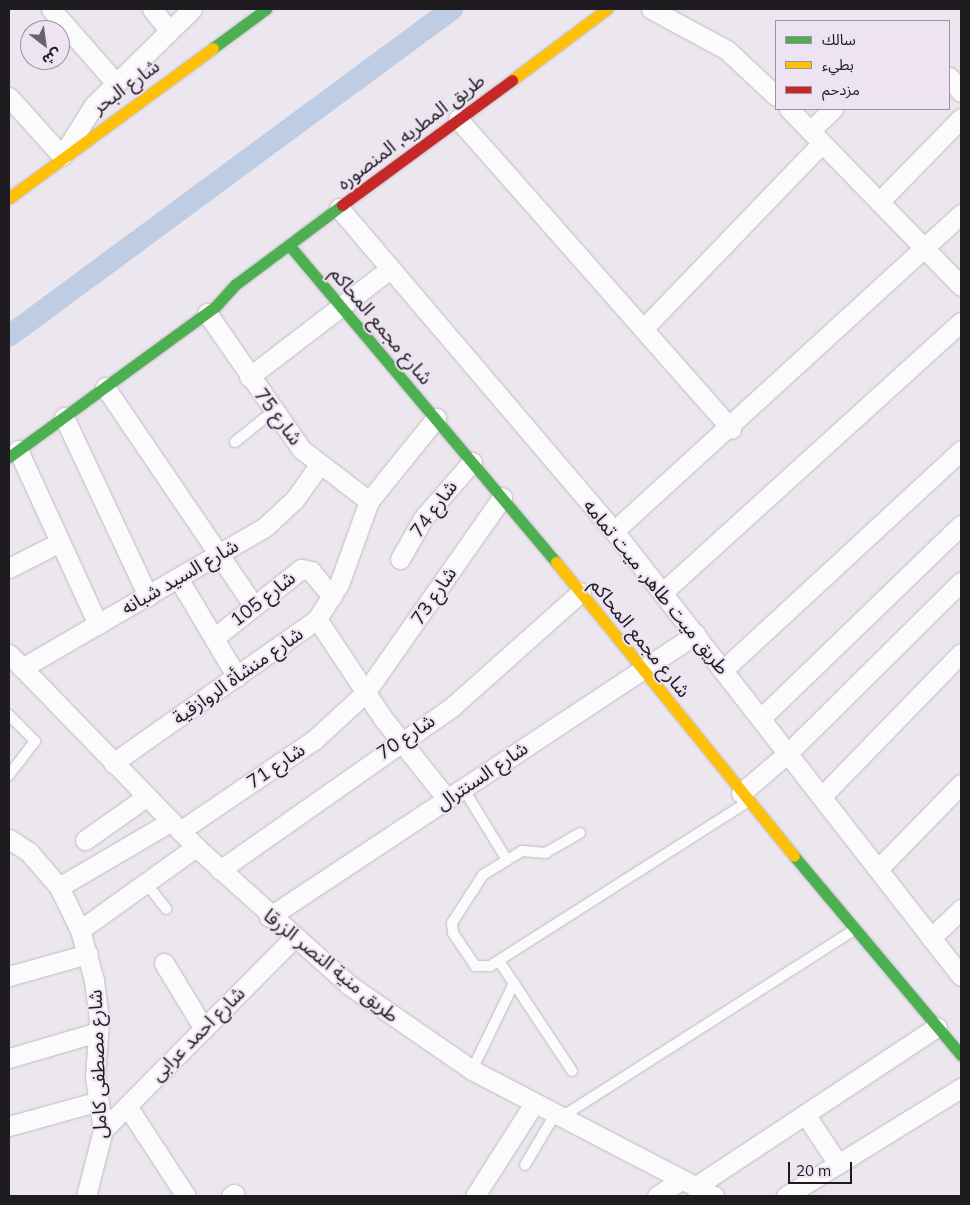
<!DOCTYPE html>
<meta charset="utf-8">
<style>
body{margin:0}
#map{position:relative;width:970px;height:1205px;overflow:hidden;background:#ece6ee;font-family:Mulish,"Noto Sans Arabic",sans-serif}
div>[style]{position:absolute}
.canal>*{height:22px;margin:-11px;padding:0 11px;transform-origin:11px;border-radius:11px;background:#becde4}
.roads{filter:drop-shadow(0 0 1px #bfbbc0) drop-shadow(0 0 1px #bfbbc0)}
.lane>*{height:10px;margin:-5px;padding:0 5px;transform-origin:5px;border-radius:5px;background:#fcfbfc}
.street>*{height:19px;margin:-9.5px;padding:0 9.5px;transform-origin:9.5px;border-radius:9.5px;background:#fcfbfc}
.fast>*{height:11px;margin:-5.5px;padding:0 5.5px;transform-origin:5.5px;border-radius:5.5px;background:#4caf50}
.slow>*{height:11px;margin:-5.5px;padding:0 5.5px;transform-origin:5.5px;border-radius:5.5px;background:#ffc107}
.jam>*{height:11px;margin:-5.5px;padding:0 5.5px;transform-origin:5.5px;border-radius:5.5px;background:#c62828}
span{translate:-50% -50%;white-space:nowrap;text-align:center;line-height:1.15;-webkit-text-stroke:4px #ede3f2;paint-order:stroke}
.street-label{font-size:19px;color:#1f1c21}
.frame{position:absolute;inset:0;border:10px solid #1f1c21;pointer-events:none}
.legend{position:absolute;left:775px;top:20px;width:175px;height:90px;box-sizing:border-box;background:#ede3f2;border:1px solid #9b939e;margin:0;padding:6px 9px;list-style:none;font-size:15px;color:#1f1c21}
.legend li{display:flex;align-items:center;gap:10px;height:25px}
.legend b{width:25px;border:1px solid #9b939e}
.north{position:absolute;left:20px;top:20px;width:50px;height:50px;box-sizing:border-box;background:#ede3f2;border:1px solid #9b939e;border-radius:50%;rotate:150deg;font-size:14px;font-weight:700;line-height:20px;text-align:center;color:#1f1c21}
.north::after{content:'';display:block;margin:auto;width:18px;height:22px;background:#676369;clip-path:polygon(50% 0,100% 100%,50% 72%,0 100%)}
.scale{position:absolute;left:788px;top:1162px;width:64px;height:22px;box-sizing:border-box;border:2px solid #1f1c21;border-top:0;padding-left:6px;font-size:15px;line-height:18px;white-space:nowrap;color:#1f1c21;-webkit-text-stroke:4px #ede3f2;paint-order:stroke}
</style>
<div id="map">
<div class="canal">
<i style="left:9px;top:336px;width:551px;rotate:-36.43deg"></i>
</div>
<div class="roads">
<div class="lane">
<i style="left:235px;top:442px;width:48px;rotate:-39deg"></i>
<i style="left:9px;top:715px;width:37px;rotate:45deg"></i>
<i style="left:35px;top:741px;width:43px;rotate:127.4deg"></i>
<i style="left:463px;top:788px;width:84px;rotate:58.6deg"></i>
<i style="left:580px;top:833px;width:39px;rotate:150deg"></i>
<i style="left:546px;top:853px;width:24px;rotate:-175deg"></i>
<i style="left:522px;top:851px;width:46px;rotate:148.4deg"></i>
<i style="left:483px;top:875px;width:57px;rotate:122.9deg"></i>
<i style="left:452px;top:923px;width:10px;rotate:84deg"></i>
<i style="left:453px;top:933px;width:40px;rotate:56deg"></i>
<i style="left:475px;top:966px;width:15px"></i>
<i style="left:490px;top:966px;width:305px;rotate:-32.5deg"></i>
<i style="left:146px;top:883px;width:33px;rotate:52deg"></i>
<i style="left:499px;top:961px;width:132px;rotate:56.4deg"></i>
<i style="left:472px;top:1070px;width:97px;rotate:-64.2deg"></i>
<i style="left:560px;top:1118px;width:349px;rotate:-32.6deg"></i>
<i style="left:525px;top:1165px;width:57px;rotate:-59.4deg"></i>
</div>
<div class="street">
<i style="left:51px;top:9px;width:97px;rotate:48.8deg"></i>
<i style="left:152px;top:9px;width:27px;rotate:51deg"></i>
<i style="left:651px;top:9px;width:86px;rotate:28.3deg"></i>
<i style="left:727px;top:50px;width:67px;rotate:43.2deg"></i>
<i style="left:949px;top:77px;width:19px;rotate:51deg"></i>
<i style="left:9px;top:97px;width:79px;rotate:48.1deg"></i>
<i style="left:62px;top:156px;width:60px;rotate:-57.9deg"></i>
<i style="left:94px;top:105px;width:137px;rotate:-44.4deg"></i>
<i style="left:789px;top:109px;width:247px;rotate:45.8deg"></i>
<i style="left:458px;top:119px;width:413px;rotate:48.6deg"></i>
<i style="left:810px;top:131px;width:32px;rotate:-44deg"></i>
<i style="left:879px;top:202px;width:117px;rotate:-45.7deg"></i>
<i style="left:339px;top:208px;width:424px;rotate:49.6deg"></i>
<i style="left:614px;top:531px;width:564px;rotate:52.05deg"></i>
<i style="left:207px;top:313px;width:165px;rotate:55.3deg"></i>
<i style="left:301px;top:449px;width:86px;rotate:37.4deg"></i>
<i style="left:643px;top:329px;width:258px;rotate:-46.1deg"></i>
<i style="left:249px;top:377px;width:178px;rotate:-37.5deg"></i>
<i style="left:105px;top:387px;width:265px;rotate:55.8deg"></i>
<i style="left:64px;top:417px;width:198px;rotate:64.9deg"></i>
<i style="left:18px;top:450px;width:192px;rotate:65.4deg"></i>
<i style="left:614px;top:531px;width:470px;rotate:-42.4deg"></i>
<i style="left:400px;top:559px;width:48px;rotate:-60.3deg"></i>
<i style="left:424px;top:517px;width:73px;rotate:-48.9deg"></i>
<i style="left:9px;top:568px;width:57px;rotate:-27deg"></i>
<i style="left:178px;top:578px;width:115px;rotate:59.2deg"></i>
<i style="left:663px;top:592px;width:402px;rotate:-42.2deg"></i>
<i style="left:317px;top:619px;width:118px;rotate:56.4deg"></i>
<i style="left:382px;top:717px;width:105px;rotate:51.6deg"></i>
<i style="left:214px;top:638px;width:111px;rotate:-38.4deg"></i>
<i style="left:301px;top:569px;width:10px;rotate:11deg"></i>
<i style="left:311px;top:571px;width:33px;rotate:51deg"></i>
<i style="left:9px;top:654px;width:269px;rotate:45.9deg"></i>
<i style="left:196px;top:847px;width:206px;rotate:42deg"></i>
<i style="left:349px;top:985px;width:150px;rotate:34.6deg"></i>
<i style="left:472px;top:1070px;width:273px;rotate:27.5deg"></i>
<i style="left:22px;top:668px;width:281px;rotate:-30.1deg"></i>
<i style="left:265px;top:527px;width:41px;rotate:-43deg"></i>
<i style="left:295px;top:499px;width:42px;rotate:-54.8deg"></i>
<i style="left:723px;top:670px;width:324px;rotate:-42.7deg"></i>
<i style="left:761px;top:718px;width:278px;rotate:-44deg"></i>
<i style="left:113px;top:763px;width:250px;rotate:-35.2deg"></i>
<i style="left:317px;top:619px;width:41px;rotate:-57.8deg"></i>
<i style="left:339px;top:584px;width:88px;rotate:-70.1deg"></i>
<i style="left:369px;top:501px;width:107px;rotate:-51.1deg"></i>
<i style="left:741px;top:793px;width:62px;rotate:-40.4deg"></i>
<i style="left:788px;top:753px;width:243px;rotate:-44.7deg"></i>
<i style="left:822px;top:796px;width:199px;rotate:-45.8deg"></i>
<i style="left:180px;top:831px;width:162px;rotate:-34.2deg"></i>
<i style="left:314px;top:740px;width:69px;rotate:-42.7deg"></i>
<i style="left:365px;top:693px;width:239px;rotate:-55deg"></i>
<i style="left:9px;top:839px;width:24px;rotate:33deg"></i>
<i style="left:29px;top:852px;width:46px;rotate:49.4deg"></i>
<i style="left:59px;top:887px;width:48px;rotate:64deg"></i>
<i style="left:80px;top:930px;width:52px;rotate:74.4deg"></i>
<i style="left:94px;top:980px;width:39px;rotate:83deg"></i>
<i style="left:99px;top:1019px;width:58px;rotate:93.9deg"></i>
<i style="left:95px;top:1077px;width:54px;rotate:81.4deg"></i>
<i style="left:103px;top:1130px;width:68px;rotate:104.4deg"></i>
<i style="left:85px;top:840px;width:75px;rotate:-35.2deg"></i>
<i style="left:878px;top:869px;width:119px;rotate:-45.7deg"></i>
<i style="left:220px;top:870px;width:285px;rotate:-35.1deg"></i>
<i style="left:453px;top:706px;width:171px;rotate:-41.7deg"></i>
<i style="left:59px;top:887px;width:129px;rotate:-30.4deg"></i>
<i style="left:269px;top:917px;width:512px;rotate:-33.53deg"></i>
<i style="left:80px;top:930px;width:143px;rotate:-35.6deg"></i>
<i style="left:931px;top:938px;width:42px;rotate:-44deg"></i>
<i style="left:164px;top:963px;width:77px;rotate:58.8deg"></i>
<i style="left:9px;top:976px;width:82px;rotate:-15.6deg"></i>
<i style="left:9px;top:1058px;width:93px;rotate:-16.3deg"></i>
<i style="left:127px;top:1106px;width:108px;rotate:56.8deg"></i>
<i style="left:805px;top:1114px;width:60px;rotate:56.6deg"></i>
<i style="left:9px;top:1126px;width:93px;rotate:-15.5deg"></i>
<i style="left:103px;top:1130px;width:269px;rotate:-45.2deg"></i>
<i style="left:695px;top:1187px;width:290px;rotate:-33.5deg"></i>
<i style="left:231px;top:1196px;width:4px;rotate:-34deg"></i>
<i style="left:475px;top:1196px;width:108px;rotate:-57.5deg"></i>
<i style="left:657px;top:1196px;width:29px;rotate:-34deg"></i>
<i style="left:786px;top:1196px;width:206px;rotate:-31.7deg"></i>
</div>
<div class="fast">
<i style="left:213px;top:48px;width:66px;rotate:-36.3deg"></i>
<i style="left:289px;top:245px;width:414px;rotate:49.9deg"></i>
<i style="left:9px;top:457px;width:255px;rotate:-36.1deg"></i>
<i style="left:215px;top:307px;width:31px;rotate:-48deg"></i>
<i style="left:236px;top:284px;width:132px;rotate:-36.7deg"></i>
<i style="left:794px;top:856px;width:260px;rotate:50deg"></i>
</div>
<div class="slow">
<i style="left:512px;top:80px;width:119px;rotate:-36.8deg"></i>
<i style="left:9px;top:198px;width:253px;rotate:-36.3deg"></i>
<i style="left:556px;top:562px;width:378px;rotate:51deg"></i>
</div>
<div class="jam">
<i style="left:342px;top:205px;width:211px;rotate:-36.3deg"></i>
</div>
</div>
<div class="street-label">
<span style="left:126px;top:87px;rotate:-36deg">شارع البحر</span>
<span style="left:411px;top:132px;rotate:-37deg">طريق المطريه, المنصوره</span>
<span style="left:381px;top:326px;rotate:50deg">شارع مجمع المحاكم</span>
<span style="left:278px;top:417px;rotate:53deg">شارع 75</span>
<span style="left:434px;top:509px;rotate:-54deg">شارع 74</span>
<span style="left:180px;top:577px;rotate:-30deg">شارع السيد شبانه</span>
<span style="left:656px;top:587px;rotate:51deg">طريق ميت طاهر, ميت تمامه</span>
<span style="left:434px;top:596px;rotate:-56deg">شارع 73</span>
<span style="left:263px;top:599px;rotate:-38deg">شارع 105</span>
<span style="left:640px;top:638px;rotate:51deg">شارع مجمع المحاكم</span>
<span style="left:238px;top:676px;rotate:-35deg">شارع منشأة الروازقية</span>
<span style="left:406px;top:737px;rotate:-34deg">شارع 70</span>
<span style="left:276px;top:766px;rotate:-34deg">شارع 71</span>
<span style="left:482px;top:776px;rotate:-34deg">شارع السنترال</span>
<span style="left:331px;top:966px;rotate:39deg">طريق منية النصر الزرقا</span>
<span style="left:198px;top:1034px;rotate:-45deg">شارع احمد عرابى</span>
<span style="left:98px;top:1064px;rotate:-92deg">شارع مصطفى كامل</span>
</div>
<div class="frame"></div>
<ul class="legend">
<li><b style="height:6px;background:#4caf50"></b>سالك</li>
<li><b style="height:6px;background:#ffc107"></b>بطيء</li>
<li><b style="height:6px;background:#c62828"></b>مزدحم</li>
</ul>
<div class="north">ش</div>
<div class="scale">20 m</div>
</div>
